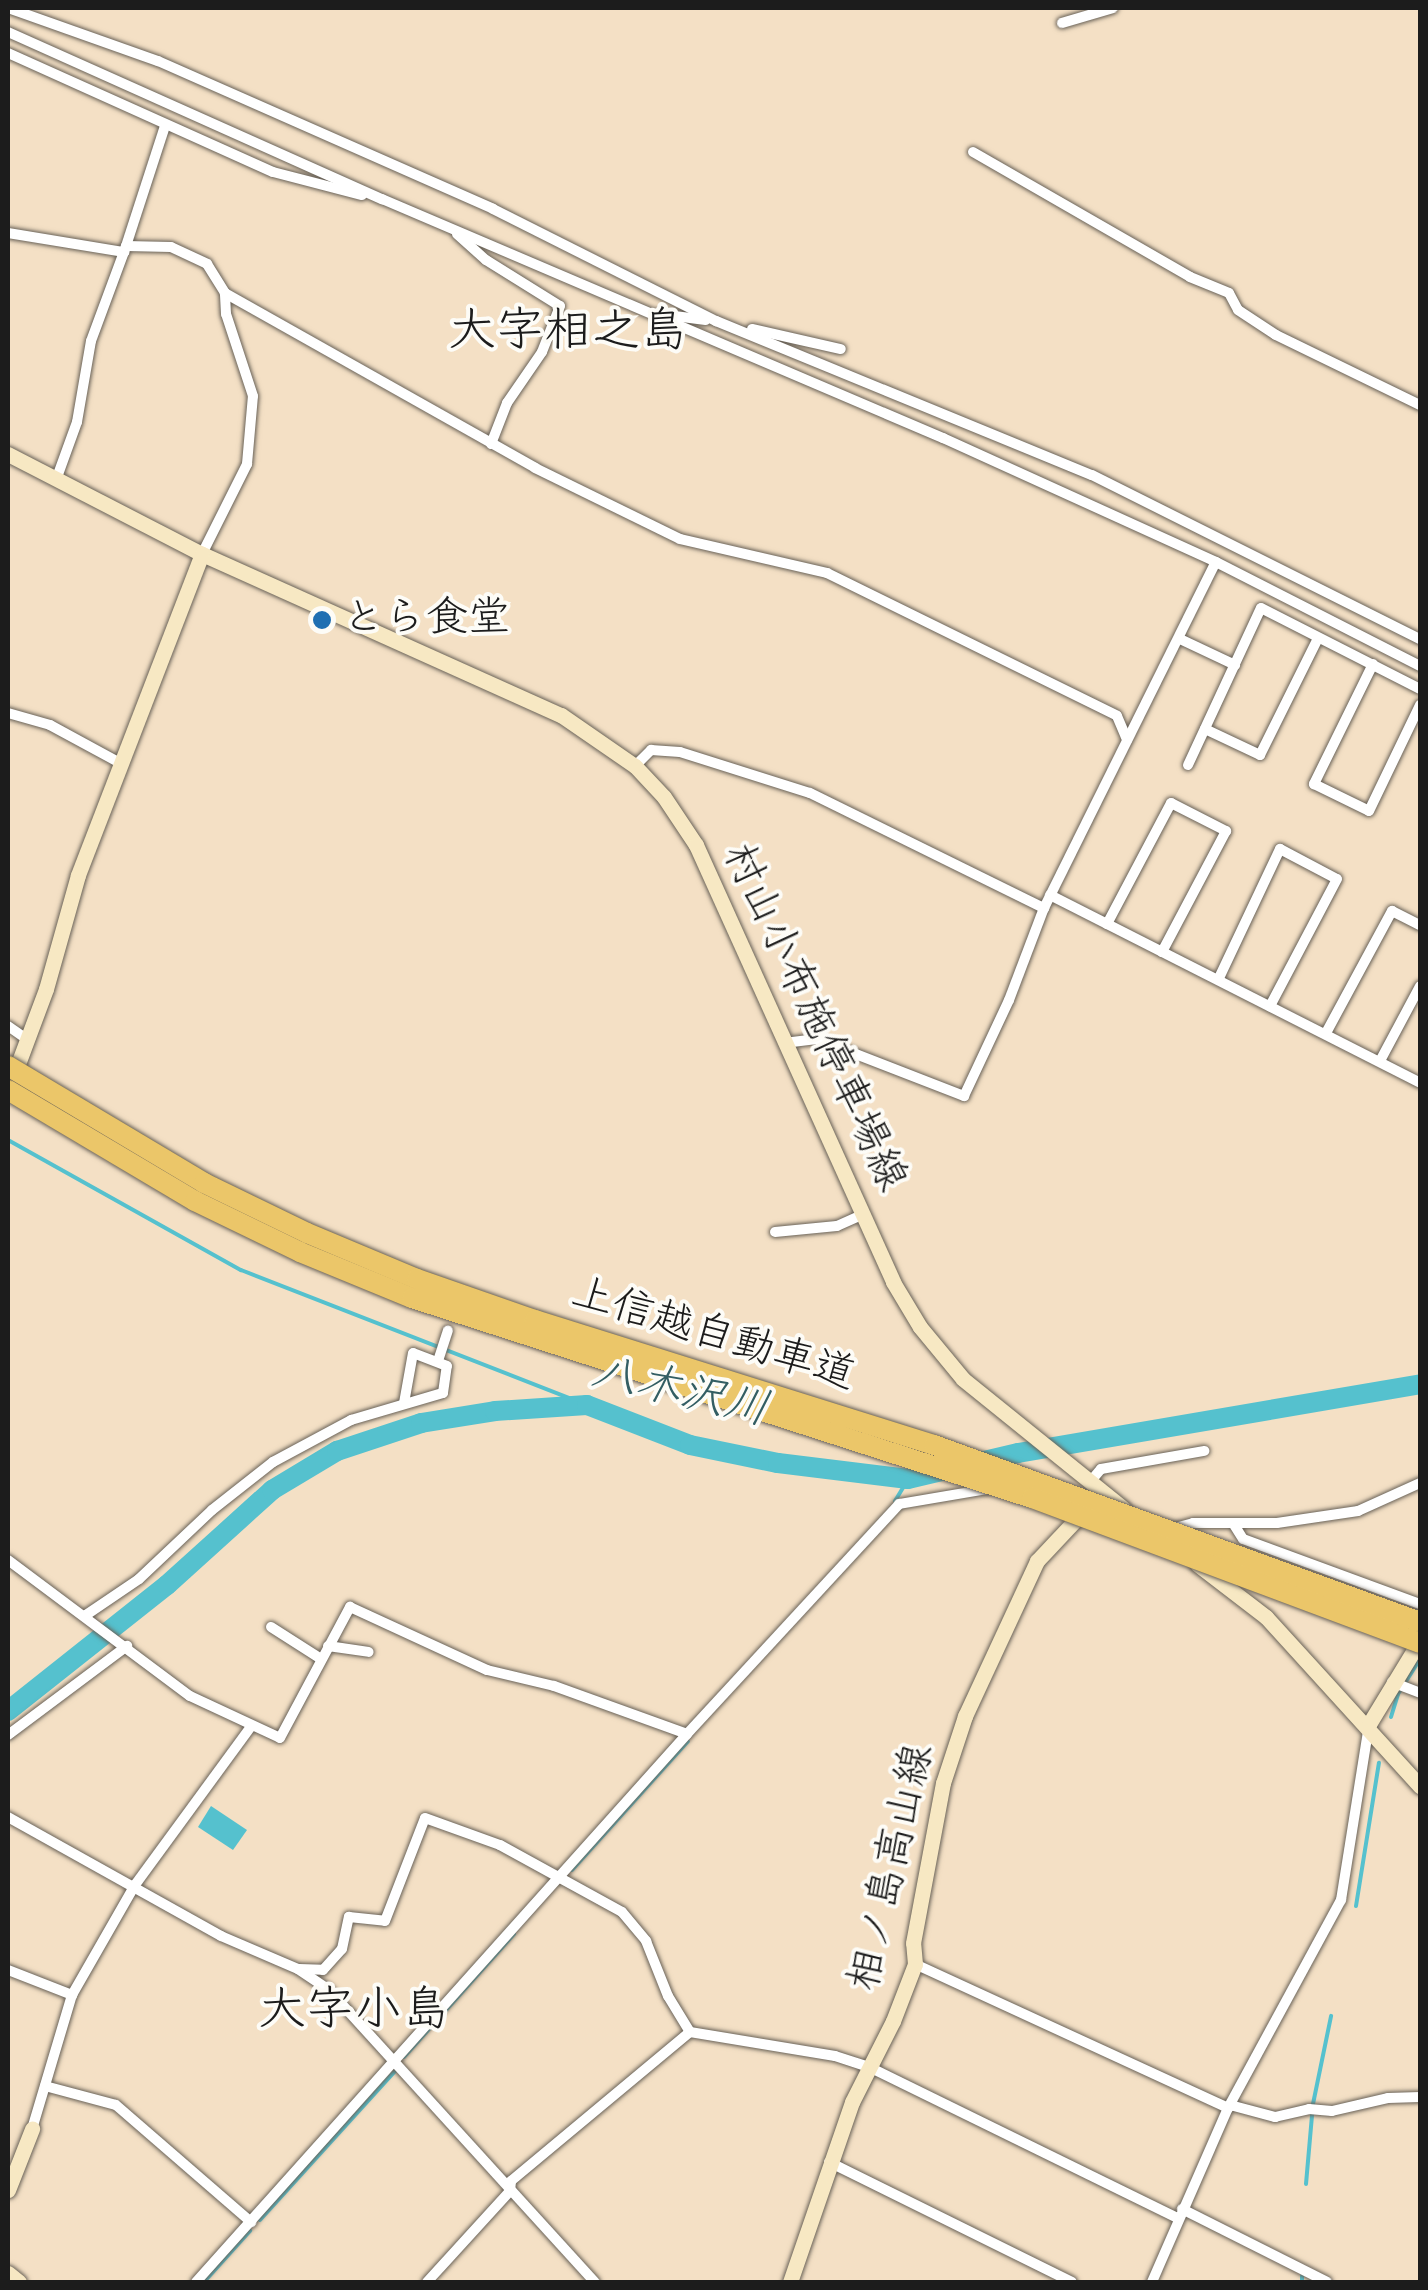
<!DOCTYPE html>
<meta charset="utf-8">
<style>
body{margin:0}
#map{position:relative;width:1428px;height:2290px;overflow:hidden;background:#f4e0c5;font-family:"Indie Flower","Klee One",sans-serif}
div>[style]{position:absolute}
.water>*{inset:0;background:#55c1ce}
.stream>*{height:4px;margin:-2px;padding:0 2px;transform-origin:2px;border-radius:2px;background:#55c1ce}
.river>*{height:20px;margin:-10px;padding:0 10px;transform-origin:10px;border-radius:10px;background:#55c1ce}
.roads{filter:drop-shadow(0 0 2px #686157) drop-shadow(0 0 2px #686157)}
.street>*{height:10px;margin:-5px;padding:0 5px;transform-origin:5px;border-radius:5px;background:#fff}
.secondary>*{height:15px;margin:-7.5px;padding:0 7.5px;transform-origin:7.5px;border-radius:7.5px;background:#f7e8c3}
.bridges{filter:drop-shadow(0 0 2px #686157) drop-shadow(0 0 2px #686157)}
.highway-bridge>*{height:20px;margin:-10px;padding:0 10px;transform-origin:10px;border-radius:10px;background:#ebc669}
.dots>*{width:28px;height:28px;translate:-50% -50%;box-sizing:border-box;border:5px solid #fdfcf7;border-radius:50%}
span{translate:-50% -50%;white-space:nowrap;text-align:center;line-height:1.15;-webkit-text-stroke:8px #fdfcf7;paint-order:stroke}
.poi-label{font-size:42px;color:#1c1c1c}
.left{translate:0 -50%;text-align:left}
.street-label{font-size:42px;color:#1c1c1c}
.water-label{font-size:45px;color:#335e63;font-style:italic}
.quarter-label{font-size:48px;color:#1c1c1c}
.frame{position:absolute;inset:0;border:10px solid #1c1c1c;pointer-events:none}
</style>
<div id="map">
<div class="water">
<i style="clip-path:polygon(211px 1806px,247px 1830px,233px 1850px,198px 1827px)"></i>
</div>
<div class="stream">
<i style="left:8px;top:1140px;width:267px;rotate:29.2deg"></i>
<i style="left:241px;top:1270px;width:371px;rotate:21.3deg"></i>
<i style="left:895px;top:1501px;width:26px;rotate:-59deg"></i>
<i style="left:1391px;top:1717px;width:24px;rotate:-73deg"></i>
<i style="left:1398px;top:1694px;width:41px;rotate:-57.8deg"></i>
<i style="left:572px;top:1870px;width:173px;rotate:-48deg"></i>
<i style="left:1356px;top:1906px;width:145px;rotate:-80.9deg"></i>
<i style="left:404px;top:2057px;width:165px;rotate:-48.2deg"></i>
<i style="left:1306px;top:2184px;width:80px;rotate:-85deg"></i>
<i style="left:1313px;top:2104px;width:90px;rotate:-78.4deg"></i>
<i style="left:260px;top:2220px;width:205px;rotate:-47.8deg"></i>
<i style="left:204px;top:2282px;width:69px;rotate:-48deg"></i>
<i style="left:1302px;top:2282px;width:6px;rotate:-90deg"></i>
</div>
<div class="river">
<i style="left:8px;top:1711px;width:203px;rotate:-38.4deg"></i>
<i style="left:167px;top:1585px;width:142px;rotate:-42.1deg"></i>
<i style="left:272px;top:1490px;width:76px;rotate:-31deg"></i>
<i style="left:337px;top:1451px;width:89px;rotate:-18.4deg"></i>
<i style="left:421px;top:1423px;width:75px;rotate:-9.2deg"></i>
<i style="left:495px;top:1411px;width:92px;rotate:-3.7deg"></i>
<i style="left:587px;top:1405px;width:110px;rotate:21.2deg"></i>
<i style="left:690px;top:1445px;width:90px;rotate:11.6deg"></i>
<i style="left:778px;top:1463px;width:131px;rotate:7deg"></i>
<i style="left:908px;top:1479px;width:113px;rotate:-13.3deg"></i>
<i style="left:1018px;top:1453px;width:408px;rotate:-9.7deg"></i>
</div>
<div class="roads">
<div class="street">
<i style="left:8px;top:8px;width:159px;rotate:19.5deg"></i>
<i style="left:158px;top:61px;width:366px;rotate:23.8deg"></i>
<i style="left:493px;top:209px;width:250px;rotate:26.7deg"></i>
<i style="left:716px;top:321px;width:406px;rotate:22.3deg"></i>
<i style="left:1092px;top:475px;width:367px;rotate:26.6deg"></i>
<i style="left:1062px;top:23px;width:53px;rotate:-16.4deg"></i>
<i style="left:8px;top:32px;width:410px;rotate:24.1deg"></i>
<i style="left:382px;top:199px;width:610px;rotate:23.08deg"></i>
<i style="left:943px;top:438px;width:300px;rotate:24.4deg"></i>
<i style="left:1216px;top:562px;width:229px;rotate:27deg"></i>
<i style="left:8px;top:53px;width:290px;rotate:24.2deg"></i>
<i style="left:273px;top:172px;width:92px;rotate:14.5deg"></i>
<i style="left:973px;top:152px;width:250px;rotate:29.9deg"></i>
<i style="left:1190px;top:277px;width:42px;rotate:22.3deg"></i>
<i style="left:1229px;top:293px;width:19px;rotate:62deg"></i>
<i style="left:1238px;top:310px;width:45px;rotate:33.3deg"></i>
<i style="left:1276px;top:335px;width:160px;rotate:25.9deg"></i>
<i style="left:8px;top:233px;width:118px;rotate:9.3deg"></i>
<i style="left:124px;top:252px;width:6px;rotate:-72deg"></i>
<i style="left:126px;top:246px;width:45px;rotate:1.3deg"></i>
<i style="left:171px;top:247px;width:40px;rotate:25deg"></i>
<i style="left:207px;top:264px;width:34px;rotate:58deg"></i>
<i style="left:225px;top:293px;width:356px;rotate:29.4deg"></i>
<i style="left:535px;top:468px;width:161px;rotate:26.1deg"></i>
<i style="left:680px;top:539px;width:151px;rotate:13deg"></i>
<i style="left:827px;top:573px;width:323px;rotate:26.2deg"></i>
<i style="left:1117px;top:716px;width:26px;rotate:67deg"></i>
<i style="left:457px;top:234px;width:39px;rotate:42deg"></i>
<i style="left:486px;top:260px;width:87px;rotate:31.9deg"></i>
<i style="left:560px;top:306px;width:49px;rotate:111.4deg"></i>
<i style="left:542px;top:352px;width:62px;rotate:124.5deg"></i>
<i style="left:507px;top:403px;width:44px;rotate:111.3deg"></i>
<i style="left:126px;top:246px;width:126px;rotate:-72deg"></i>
<i style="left:659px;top:314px;width:47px;rotate:7.3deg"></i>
<i style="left:752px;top:329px;width:91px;rotate:12.7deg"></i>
<i style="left:56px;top:480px;width:62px;rotate:-70.1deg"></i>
<i style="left:77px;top:422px;width:82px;rotate:-80.2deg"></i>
<i style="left:91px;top:341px;width:95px;rotate:-69.7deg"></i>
<i style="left:202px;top:554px;width:101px;rotate:-63.4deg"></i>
<i style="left:247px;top:464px;width:68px;rotate:-85deg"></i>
<i style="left:253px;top:396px;width:86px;rotate:-108.2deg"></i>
<i style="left:226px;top:314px;width:21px;rotate:-93deg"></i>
<i style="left:1180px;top:639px;width:61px;rotate:25.3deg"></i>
<i style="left:1373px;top:664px;width:134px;rotate:116.2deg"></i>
<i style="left:1314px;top:784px;width:61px;rotate:26.1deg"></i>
<i style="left:1369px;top:811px;width:118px;rotate:-64.3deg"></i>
<i style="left:8px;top:713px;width:44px;rotate:15.9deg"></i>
<i style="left:50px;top:725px;width:80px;rotate:28.5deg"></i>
<i style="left:1205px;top:729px;width:61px;rotate:25.3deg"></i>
<i style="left:1260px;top:755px;width:131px;rotate:-63.6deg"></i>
<i style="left:1188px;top:765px;width:173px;rotate:-65.1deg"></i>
<i style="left:1261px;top:608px;width:178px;rotate:27deg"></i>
<i style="left:635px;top:766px;width:23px;rotate:-45deg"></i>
<i style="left:651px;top:750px;width:29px;rotate:4deg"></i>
<i style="left:680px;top:752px;width:136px;rotate:17.5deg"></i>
<i style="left:810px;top:793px;width:261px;rotate:26.2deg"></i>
<i style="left:1050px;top:895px;width:415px;rotate:26.9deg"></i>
<i style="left:1107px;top:924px;width:137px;rotate:-62.1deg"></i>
<i style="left:1171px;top:803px;width:62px;rotate:27deg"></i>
<i style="left:1226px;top:831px;width:137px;rotate:117.9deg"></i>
<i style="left:1219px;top:978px;width:143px;rotate:-64.7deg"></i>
<i style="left:1280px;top:849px;width:64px;rotate:27.8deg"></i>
<i style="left:1337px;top:879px;width:144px;rotate:117.8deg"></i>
<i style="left:8px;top:1026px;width:24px;rotate:35deg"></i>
<i style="left:1326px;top:1033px;width:139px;rotate:-61.6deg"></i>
<i style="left:1392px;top:911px;width:31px;rotate:27deg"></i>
<i style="left:784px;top:1043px;width:33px;rotate:-7deg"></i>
<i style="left:817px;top:1039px;width:158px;rotate:21.2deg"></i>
<i style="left:964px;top:1096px;width:106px;rotate:-64.9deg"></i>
<i style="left:1009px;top:1000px;width:98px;rotate:-69.2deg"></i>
<i style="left:1044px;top:908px;width:386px;rotate:-63.6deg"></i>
<i style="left:1380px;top:1061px;width:85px;rotate:-61.9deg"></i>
<i style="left:775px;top:1232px;width:62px;rotate:-5.5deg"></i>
<i style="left:837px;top:1226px;width:30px;rotate:-24deg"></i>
<i style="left:438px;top:1361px;width:32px;rotate:-72deg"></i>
<i style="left:1090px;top:1482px;width:17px;rotate:-50deg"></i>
<i style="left:1101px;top:1469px;width:105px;rotate:-9.9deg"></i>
<i style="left:1233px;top:1523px;width:19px;rotate:58deg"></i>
<i style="left:1243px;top:1539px;width:189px;rotate:20.2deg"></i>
<i style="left:1171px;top:1529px;width:23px;rotate:-15deg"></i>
<i style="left:1193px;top:1523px;width:84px"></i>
<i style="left:1277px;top:1523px;width:82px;rotate:-8.4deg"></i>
<i style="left:1358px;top:1511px;width:68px;rotate:-24.3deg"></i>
<i style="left:8px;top:1560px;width:227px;rotate:36.8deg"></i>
<i style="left:190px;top:1696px;width:99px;rotate:25deg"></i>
<i style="left:280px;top:1738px;width:149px;rotate:-61.9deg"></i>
<i style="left:350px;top:1607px;width:151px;rotate:24.7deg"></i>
<i style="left:487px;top:1670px;width:69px;rotate:13.4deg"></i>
<i style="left:554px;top:1686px;width:141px;rotate:19.8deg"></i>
<i style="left:86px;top:1615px;width:64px;rotate:-34.2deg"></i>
<i style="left:139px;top:1579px;width:100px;rotate:-43.4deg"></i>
<i style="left:212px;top:1510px;width:78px;rotate:-38.2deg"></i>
<i style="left:273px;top:1462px;width:89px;rotate:-28.3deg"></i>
<i style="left:351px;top:1420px;width:96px;rotate:-16.4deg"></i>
<i style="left:443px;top:1393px;width:27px;rotate:-82deg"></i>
<i style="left:447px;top:1366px;width:36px;rotate:-159deg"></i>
<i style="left:413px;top:1353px;width:51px;rotate:100.2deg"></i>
<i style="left:271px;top:1627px;width:59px;rotate:32.6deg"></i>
<i style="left:328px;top:1646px;width:41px;rotate:8.3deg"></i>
<i style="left:1392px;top:1682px;width:30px;rotate:21deg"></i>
<i style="left:8px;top:1735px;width:149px;rotate:-36.8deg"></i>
<i style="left:8px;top:1817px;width:244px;rotate:29.2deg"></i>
<i style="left:221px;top:1936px;width:84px;rotate:23.2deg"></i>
<i style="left:298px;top:1969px;width:37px;rotate:34deg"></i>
<i style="left:329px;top:1990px;width:395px;rotate:47.7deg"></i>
<i style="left:915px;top:1964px;width:345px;rotate:24.7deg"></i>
<i style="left:299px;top:1969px;width:24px;rotate:2deg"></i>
<i style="left:323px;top:1970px;width:28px;rotate:-48deg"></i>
<i style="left:342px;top:1949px;width:33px;rotate:-78deg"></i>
<i style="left:349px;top:1917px;width:36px;rotate:6deg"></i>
<i style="left:385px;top:1921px;width:110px;rotate:-68.8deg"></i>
<i style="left:425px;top:1818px;width:80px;rotate:19.8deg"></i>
<i style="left:500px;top:1845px;width:139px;rotate:28.8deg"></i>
<i style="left:622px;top:1912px;width:38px;rotate:50deg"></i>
<i style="left:646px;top:1941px;width:59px;rotate:68.2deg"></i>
<i style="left:668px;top:1996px;width:42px;rotate:58.6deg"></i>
<i style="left:8px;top:1970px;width:69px;rotate:21.3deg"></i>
<i style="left:45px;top:2086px;width:73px;rotate:15deg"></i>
<i style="left:116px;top:2105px;width:179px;rotate:40.9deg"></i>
<i style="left:1230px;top:2105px;width:47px;rotate:14.9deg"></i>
<i style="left:1275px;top:2117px;width:35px;rotate:-13deg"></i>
<i style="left:1309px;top:2109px;width:23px;rotate:5deg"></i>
<i style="left:1332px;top:2111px;width:57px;rotate:-13.1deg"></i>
<i style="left:1388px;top:2098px;width:32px;rotate:-2deg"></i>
<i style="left:32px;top:2129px;width:140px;rotate:-73.4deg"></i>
<i style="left:72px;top:1995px;width:127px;rotate:-60.2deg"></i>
<i style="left:135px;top:1885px;width:195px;rotate:-53.8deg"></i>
<i style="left:829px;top:2162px;width:271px;rotate:26.3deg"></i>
<i style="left:1182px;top:2209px;width:162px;rotate:26.7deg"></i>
<i style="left:196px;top:2282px;width:736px;rotate:-48.14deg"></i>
<i style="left:687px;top:1734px;width:313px;rotate:-47.3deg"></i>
<i style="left:899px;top:1504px;width:90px;rotate:-9.6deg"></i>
<i style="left:427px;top:2282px;width:123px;rotate:-47.6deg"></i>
<i style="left:510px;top:2191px;width:10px;rotate:-84deg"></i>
<i style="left:511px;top:2181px;width:233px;rotate:-39.8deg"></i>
<i style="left:690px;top:2032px;width:147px;rotate:9.4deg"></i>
<i style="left:835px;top:2056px;width:36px;rotate:18deg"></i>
<i style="left:869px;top:2067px;width:343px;rotate:26.1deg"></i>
<i style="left:1152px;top:2282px;width:190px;rotate:-66.4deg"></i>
<i style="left:1228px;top:2108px;width:237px;rotate:-61.5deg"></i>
<i style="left:1341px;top:1900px;width:177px;rotate:-80.9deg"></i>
</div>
<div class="secondary">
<i style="left:8px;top:454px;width:218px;rotate:27.3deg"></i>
<i style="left:202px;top:554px;width:393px;rotate:24.2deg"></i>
<i style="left:561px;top:715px;width:90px;rotate:34.6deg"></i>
<i style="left:635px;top:766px;width:42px;rotate:46.9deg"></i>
<i style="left:664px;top:797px;width:58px;rotate:56.3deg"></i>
<i style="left:696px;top:845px;width:479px;rotate:65.7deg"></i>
<i style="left:893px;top:1282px;width:52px;rotate:59deg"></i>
<i style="left:920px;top:1327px;width:67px;rotate:50.4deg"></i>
<i style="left:963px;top:1379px;width:206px;rotate:38.9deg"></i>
<i style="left:12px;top:1080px;width:97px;rotate:-69.5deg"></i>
<i style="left:46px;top:989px;width:118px;rotate:-74.3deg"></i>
<i style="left:78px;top:875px;width:344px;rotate:-68.9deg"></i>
<i style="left:1197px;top:1564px;width:87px;rotate:37.5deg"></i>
<i style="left:1266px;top:1617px;width:229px;rotate:47.7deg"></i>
<i style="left:1369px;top:1724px;width:98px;rotate:-58.7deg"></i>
<i style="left:8px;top:2190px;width:66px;rotate:-68.5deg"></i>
<i style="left:8px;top:2273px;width:14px;rotate:39deg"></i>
<i style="left:790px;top:2282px;width:190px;rotate:-71deg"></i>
<i style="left:852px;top:2102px;width:91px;rotate:-63.2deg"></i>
<i style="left:893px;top:2021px;width:61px;rotate:-68.9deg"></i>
<i style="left:915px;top:1964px;width:21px;rotate:-95deg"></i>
<i style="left:913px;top:1943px;width:163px;rotate:-79.4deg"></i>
<i style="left:943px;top:1783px;width:71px;rotate:-71.8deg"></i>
<i style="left:965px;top:1716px;width:171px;rotate:-65.1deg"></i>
<i style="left:1037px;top:1561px;width:67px;rotate:-46.8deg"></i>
</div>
</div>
<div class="bridges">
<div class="highway-bridge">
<i style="left:8px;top:1066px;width:228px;rotate:30.8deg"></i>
<i style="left:204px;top:1183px;width:114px;rotate:25.9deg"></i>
<i style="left:307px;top:1233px;width:119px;rotate:22.7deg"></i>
<i style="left:417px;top:1279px;width:125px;rotate:19.2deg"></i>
<i style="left:535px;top:1320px;width:418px;rotate:17.4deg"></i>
<i style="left:934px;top:1445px;width:517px;rotate:20.01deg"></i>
<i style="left:8px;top:1090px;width:217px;rotate:30.7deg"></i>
<i style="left:195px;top:1201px;width:117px;rotate:25.9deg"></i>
<i style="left:300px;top:1252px;width:121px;rotate:22.3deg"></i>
<i style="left:412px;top:1298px;width:651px;rotate:17.88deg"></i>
<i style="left:1032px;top:1498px;width:414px;rotate:20.5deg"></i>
</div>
</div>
<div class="dots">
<i style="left:322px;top:620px;background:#1f6fb2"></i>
</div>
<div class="poi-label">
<span class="left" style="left:342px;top:620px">とら食堂</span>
</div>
<div class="street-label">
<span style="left:813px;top:1018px;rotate:65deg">村山小布施停車場線</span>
<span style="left:713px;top:1336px;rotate:17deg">上信越自動車道</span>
<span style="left:893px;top:1868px;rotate:-77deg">相ノ島高山線</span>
</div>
<div class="water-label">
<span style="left:680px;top:1394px;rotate:13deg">八木沢川</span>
</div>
<div class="quarter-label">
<span style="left:568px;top:334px">大字相之島</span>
<span style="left:354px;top:2013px">大字小島</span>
</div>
<div class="frame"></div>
</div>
